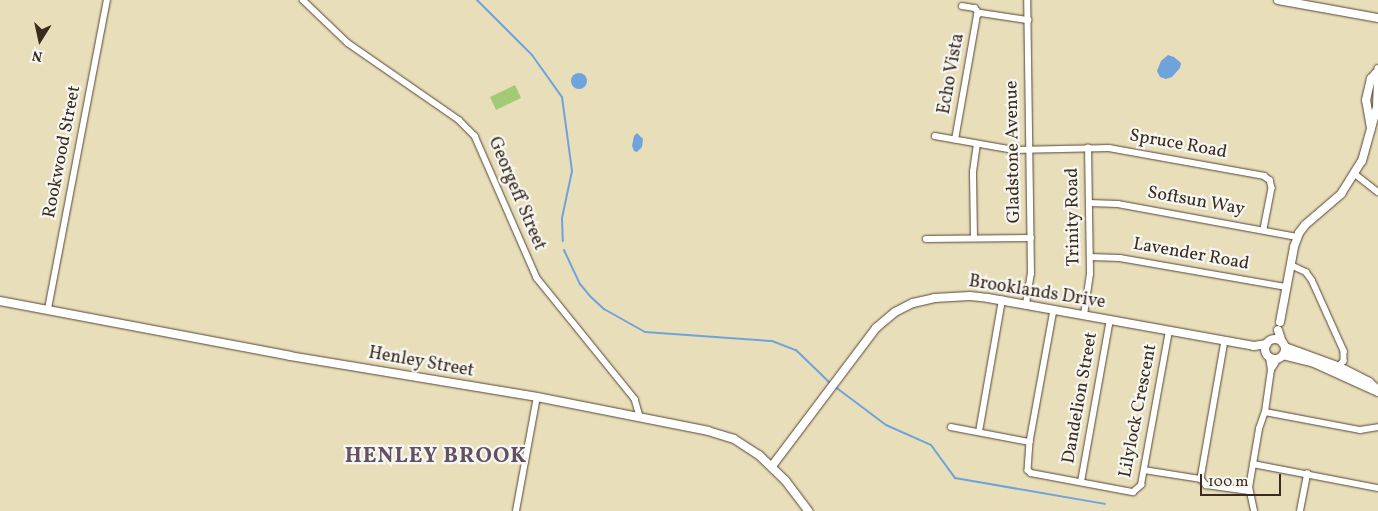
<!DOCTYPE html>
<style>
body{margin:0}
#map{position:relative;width:1378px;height:511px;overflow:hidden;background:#e9deba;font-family:Vollkorn,serif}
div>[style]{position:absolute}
.green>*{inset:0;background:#a3ca74}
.water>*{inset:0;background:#6ea3db}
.round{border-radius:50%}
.stream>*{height:2px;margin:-1px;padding:0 1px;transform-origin:1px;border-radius:1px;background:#6ea3db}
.roads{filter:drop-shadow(0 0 1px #554535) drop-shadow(0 0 1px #554535)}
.minor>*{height:5.5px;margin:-2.75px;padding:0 2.75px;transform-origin:2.75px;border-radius:2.75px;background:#fff}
.tertiary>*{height:8px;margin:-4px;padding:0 4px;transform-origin:4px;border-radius:4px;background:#fff}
.tertiary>.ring{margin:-4px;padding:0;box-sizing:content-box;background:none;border:8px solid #fff;border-radius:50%}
span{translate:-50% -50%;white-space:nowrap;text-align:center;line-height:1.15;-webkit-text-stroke:4.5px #f6f6f2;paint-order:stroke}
.street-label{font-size:18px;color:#3b2a1e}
.district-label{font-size:22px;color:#635163;font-weight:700;letter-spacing:1px}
.north{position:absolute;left:15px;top:15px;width:50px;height:50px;-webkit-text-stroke:4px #f6f6f2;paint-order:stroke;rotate:190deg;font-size:14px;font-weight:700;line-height:20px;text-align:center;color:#3b2a1e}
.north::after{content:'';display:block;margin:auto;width:18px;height:22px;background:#3b2a1e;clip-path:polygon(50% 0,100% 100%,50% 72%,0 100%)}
.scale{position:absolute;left:1200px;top:474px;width:81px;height:22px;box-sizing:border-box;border:2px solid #3b2a1e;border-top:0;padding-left:6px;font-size:15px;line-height:18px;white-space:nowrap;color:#3b2a1e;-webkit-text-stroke:4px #f6f6f2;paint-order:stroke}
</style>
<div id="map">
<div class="green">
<i style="clip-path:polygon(515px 85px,521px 98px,496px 110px,490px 97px)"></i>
</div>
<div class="water">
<i style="clip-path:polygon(1168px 55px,1174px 57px,1181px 63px,1180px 68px,1172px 77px,1166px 79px,1160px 77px,1157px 71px,1161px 61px)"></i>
<i class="round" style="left:571px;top:73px;width:16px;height:16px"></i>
<i style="clip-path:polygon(637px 133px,643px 139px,642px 147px,637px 152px,634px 151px,632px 146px,634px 136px)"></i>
</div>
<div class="stream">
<i style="left:477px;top:0;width:78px;rotate:45deg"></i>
<i style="left:532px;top:55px;width:52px;rotate:54.5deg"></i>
<i style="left:562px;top:97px;width:75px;rotate:82.3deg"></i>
<i style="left:572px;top:171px;width:48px;rotate:102deg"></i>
<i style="left:562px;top:218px;width:23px;rotate:88deg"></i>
<i style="left:564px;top:250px;width:38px;rotate:65deg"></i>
<i style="left:580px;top:284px;width:17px;rotate:50deg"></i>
<i style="left:591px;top:297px;width:18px;rotate:43deg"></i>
<i style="left:604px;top:309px;width:47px;rotate:29.3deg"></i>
<i style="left:645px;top:332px;width:127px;rotate:4.1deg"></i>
<i style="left:772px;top:341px;width:26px;rotate:21deg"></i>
<i style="left:796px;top:350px;width:47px;rotate:44.1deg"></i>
<i style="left:834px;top:386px;width:65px;rotate:36.9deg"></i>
<i style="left:886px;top:425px;width:49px;rotate:24deg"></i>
<i style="left:931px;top:445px;width:41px;rotate:54deg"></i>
<i style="left:955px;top:478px;width:152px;rotate:9.8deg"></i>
</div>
<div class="roads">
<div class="minor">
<i style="left:303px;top:0;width:62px;rotate:43.7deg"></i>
<i style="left:348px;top:43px;width:135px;rotate:34.7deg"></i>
<i style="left:459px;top:120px;width:23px;rotate:45deg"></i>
<i style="left:475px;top:136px;width:155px;rotate:66.4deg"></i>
<i style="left:537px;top:278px;width:156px;rotate:51deg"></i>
<i style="left:635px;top:399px;width:18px;rotate:74deg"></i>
<i style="left:962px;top:6px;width:13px;rotate:9deg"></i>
<i style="left:975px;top:8px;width:6px;rotate:51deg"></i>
<i style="left:935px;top:136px;width:80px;rotate:10deg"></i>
<i style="left:1014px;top:150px;width:95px;rotate:-1.2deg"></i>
<i style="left:1109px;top:148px;width:158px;rotate:10.2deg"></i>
<i style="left:1264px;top:176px;width:7px;rotate:34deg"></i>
<i style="left:1270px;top:180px;width:8px;rotate:76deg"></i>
<i style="left:1272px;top:188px;width:42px;rotate:101deg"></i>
<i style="left:955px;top:140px;width:127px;rotate:-80deg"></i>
<i style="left:977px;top:15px;width:4px;rotate:-27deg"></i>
<i style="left:981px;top:13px;width:48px;rotate:8.5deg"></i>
<i style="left:1355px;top:174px;width:29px;rotate:38deg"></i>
<i style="left:1089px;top:203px;width:29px;rotate:2deg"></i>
<i style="left:1118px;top:204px;width:182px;rotate:10.4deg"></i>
<i style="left:974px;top:238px;width:66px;rotate:-90.9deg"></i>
<i style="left:973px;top:172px;width:27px;rotate:-82deg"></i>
<i style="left:926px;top:239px;width:105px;rotate:-0.5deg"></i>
<i style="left:1090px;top:257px;width:30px;rotate:2deg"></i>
<i style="left:1120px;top:258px;width:169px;rotate:9.9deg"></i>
<i style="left:1291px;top:265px;width:17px;rotate:25deg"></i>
<i style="left:1306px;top:272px;width:10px;rotate:53deg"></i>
<i style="left:1312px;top:280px;width:78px;rotate:65.7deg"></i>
<i style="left:1344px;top:351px;width:10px;rotate:90deg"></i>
<i style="left:1344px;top:361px;width:11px;rotate:128deg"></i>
<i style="left:1026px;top:304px;width:30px;rotate:-81deg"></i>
<i style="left:1031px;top:274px;width:274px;rotate:-90.8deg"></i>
<i style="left:48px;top:309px;width:315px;rotate:-79.2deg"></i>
<i style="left:1054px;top:310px;width:134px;rotate:100.3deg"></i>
<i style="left:1030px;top:442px;width:28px;rotate:94deg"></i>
<i style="left:1028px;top:470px;width:4px;rotate:45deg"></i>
<i style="left:1031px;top:473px;width:104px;rotate:10.6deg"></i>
<i style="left:1133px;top:492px;width:11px;rotate:-41deg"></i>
<i style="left:1141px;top:485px;width:157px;rotate:-79.7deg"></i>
<i style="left:1084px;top:315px;width:41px;rotate:-81.7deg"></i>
<i style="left:1090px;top:274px;width:126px;rotate:-90.9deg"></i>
<i style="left:1225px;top:341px;width:140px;rotate:99.9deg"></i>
<i style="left:1201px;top:479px;width:8px;rotate:50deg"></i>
<i style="left:1206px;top:485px;width:43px;rotate:7.9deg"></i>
<i style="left:1271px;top:370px;width:13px;rotate:-58deg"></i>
<i style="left:1265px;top:412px;width:97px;rotate:10.7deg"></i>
<i style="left:1360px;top:430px;width:18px;rotate:-9deg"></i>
<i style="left:951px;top:427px;width:80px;rotate:10.8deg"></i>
<i style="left:979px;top:432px;width:134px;rotate:-80.1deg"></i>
<i style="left:1253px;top:464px;width:127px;rotate:10.9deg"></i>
<i style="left:1144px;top:470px;width:58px;rotate:9deg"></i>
<i style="left:1081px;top:482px;width:165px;rotate:-79.9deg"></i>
<i style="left:516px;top:511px;width:116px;rotate:-79.6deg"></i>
<i style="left:1254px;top:511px;width:24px;rotate:-102deg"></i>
<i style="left:1249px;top:488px;width:60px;rotate:-80.4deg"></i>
<i style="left:1259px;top:429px;width:18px;rotate:-71deg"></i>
<i style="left:1265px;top:412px;width:42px;rotate:-81.9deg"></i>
<i style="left:1271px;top:370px;width:13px;rotate:-99deg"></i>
<i style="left:1300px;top:511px;width:38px;rotate:-79deg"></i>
</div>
<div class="tertiary">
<i style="left:1278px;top:0;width:102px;rotate:10.2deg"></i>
<i style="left:1371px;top:128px;width:28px;rotate:-100deg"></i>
<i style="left:1366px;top:100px;width:22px;rotate:-77deg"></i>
<i style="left:1371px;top:79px;width:8px;rotate:-50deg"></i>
<i style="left:0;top:301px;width:295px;rotate:10.7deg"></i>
<i style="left:290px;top:356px;width:250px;rotate:9.4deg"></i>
<i style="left:537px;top:397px;width:174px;rotate:11.2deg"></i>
<i style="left:708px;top:431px;width:27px;rotate:17deg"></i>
<i style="left:734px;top:439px;width:30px;rotate:33deg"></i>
<i style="left:759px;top:455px;width:36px;rotate:44deg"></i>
<i style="left:785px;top:480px;width:39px;rotate:53deg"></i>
<i style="left:1280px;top:322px;width:76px;rotate:-79.4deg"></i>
<i style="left:1294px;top:247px;width:15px;rotate:-70deg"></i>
<i style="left:1299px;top:233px;width:10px;rotate:-53deg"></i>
<i style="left:1305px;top:225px;width:48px;rotate:-40.7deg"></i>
<i style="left:1341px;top:194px;width:39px;rotate:-58deg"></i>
<i style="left:1362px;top:161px;width:56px;rotate:-74.5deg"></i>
<i style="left:1377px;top:107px;width:38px;rotate:-88deg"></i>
<i style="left:1278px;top:330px;width:13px;rotate:72deg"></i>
<i class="ring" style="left:1265px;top:339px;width:12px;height:12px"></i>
<i style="left:1285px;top:347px;width:59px;rotate:20deg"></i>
<i style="left:1340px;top:367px;width:33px;rotate:27deg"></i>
<i style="left:1369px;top:382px;width:12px;rotate:42deg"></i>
<i style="left:1283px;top:355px;width:30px;rotate:14deg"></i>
<i style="left:1312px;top:362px;width:72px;rotate:24.4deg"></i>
<i style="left:772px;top:466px;width:173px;rotate:-53deg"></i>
<i style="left:876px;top:328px;width:25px;rotate:-40deg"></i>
<i style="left:895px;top:312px;width:20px;rotate:-27deg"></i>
<i style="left:913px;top:303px;width:22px;rotate:-13deg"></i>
<i style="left:934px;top:298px;width:36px;rotate:-3deg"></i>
<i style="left:970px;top:296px;width:18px;rotate:6deg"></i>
<i style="left:988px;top:298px;width:270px;rotate:10.2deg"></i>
<i style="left:1254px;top:346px;width:13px;rotate:-9deg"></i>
</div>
</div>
<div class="street-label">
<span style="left:952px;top:74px;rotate:-80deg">Echo Vista</span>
<span style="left:1178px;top:145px;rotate:10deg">Spruce Road</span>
<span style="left:63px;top:152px;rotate:-79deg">Rookwood Street</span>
<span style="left:1014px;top:152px;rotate:-91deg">Gladstone Avenue</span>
<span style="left:516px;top:194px;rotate:67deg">Georgeff Street</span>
<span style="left:1196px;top:202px;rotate:10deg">Softsun Way</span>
<span style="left:1074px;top:217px;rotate:-91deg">Trinity Road</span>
<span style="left:1191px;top:255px;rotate:10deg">Lavender Road</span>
<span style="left:1037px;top:293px;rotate:9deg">Brooklands Drive</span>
<span style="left:421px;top:363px;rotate:10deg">Henley Street</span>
<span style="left:1081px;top:398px;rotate:-80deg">Dandelion Street</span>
<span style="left:1139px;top:411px;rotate:-79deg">Lilylock Crescent</span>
</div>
<div class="district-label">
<span style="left:436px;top:457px">HENLEY BROOK</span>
</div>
<div class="north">N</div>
<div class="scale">100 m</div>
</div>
